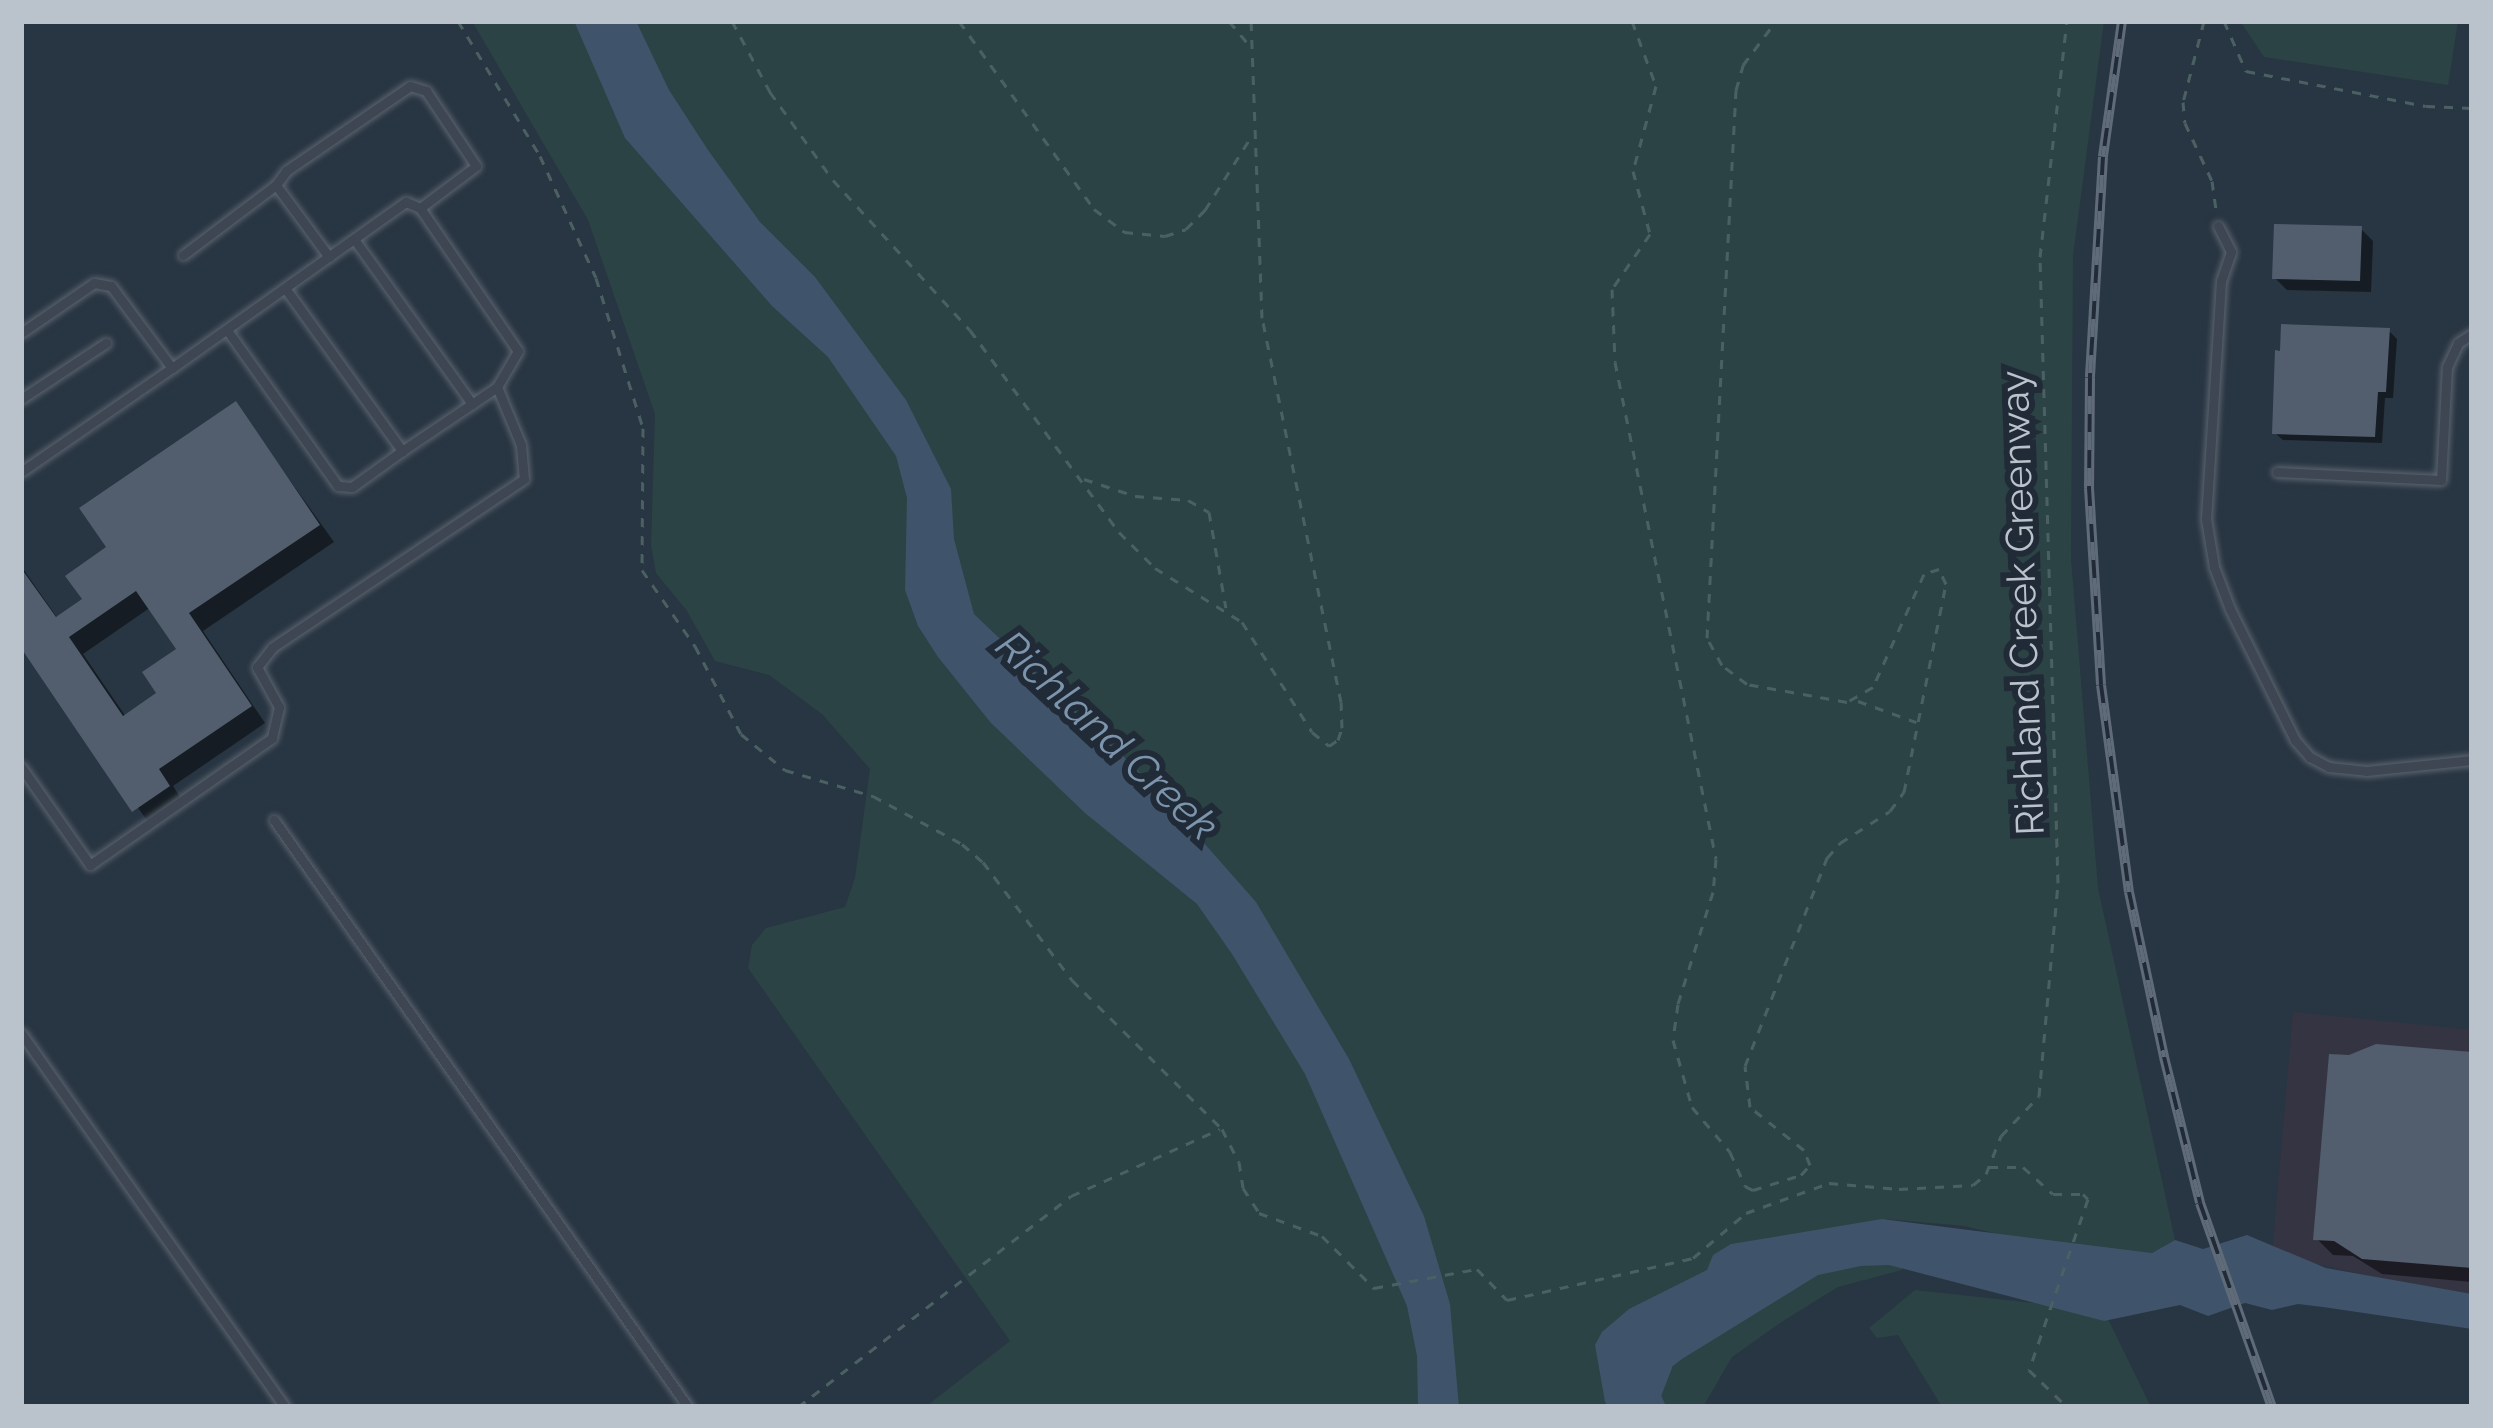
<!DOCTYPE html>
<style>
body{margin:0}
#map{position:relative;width:2493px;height:1428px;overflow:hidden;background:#283542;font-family:Raleway,sans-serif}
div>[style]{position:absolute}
.medical>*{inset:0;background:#353443}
.green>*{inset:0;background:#2b4344}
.water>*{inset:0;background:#3f536a}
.shadow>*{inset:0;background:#0007}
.stream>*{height:6px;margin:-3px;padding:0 3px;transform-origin:3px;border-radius:3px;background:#3f536a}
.building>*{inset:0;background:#525e6d}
.path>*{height:3px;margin-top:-1.5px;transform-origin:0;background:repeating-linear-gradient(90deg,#4b6062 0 9px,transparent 0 18px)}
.roads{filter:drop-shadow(0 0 3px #5b646f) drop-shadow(0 0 3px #5b646f)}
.lane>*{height:9px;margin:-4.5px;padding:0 4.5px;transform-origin:4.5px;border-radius:4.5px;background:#3d4652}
.rail>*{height:10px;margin-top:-5px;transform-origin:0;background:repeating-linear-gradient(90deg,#212b37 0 18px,#5f6b78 0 36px);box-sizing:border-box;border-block:3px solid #5f6b78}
span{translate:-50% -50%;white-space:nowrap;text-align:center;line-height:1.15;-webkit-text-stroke:12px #212b37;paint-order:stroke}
.street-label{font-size:39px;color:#bac2cc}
.water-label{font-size:42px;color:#7c94ac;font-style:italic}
.frame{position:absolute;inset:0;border:24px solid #bac2cc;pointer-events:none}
</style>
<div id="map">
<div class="medical">
<i style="clip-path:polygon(2293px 1012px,2472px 1030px,2472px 1299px,2272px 1254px)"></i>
</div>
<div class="green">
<i style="clip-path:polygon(472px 21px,2104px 21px,2073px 256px,2071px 559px,2098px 888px,2175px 1240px,2152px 1253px,2033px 1242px,1964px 1226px,1886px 1219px,1902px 1270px,1838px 1287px,1783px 1321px,1732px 1357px,1703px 1407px,925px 1407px,1010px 1341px,748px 968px,752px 945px,766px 928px,845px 907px,855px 878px,870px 769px,822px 714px,769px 675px,715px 661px,687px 611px,656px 573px,651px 545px,655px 414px,588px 220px)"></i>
<i style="clip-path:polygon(2240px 21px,2458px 21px,2448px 85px,2264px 57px)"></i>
<i style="clip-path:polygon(1915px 1290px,2072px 1307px,2108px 1319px,2151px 1407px,1942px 1407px,1898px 1335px,1877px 1338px,1869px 1328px)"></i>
</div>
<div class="water">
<i style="clip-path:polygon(574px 21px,636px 21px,669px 90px,708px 150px,760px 222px,815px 277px,906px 400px,951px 489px,954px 539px,974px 614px,1151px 783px,1256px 902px,1349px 1059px,1424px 1216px,1450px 1304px,1459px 1407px,1418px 1407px,1417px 1356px,1407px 1306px,1305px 1074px,1232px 954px,1197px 904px,1085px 813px,991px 723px,938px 657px,918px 626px,905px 590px,907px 498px,896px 456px,828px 357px,772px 306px,625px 138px)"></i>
<i style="clip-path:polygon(1882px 1219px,2152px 1253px,2175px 1240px,2203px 1249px,2247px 1235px,2326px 1268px,2472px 1294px,2472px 1329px,2323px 1307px,2298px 1304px,2272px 1310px,2245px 1303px,2208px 1316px,2180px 1305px,2104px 1321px,1889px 1265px,1861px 1266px,1818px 1275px,1682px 1359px,1665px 1372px,1658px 1391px,1664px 1407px,1609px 1407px,1605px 1402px,1595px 1345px,1602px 1332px,1629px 1309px,1707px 1270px,1713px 1255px,1731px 1244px)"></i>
</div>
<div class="shadow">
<i style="clip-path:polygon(2361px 229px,2373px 241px,2371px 292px,2287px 290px,2275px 278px)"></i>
<i style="clip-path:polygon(2389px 331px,2397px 339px,2393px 398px,2385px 398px,2382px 443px,2283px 440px,2275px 433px)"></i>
<i style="clip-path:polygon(evenodd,236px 405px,334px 542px,203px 631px,265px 723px,173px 786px,184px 803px,151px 826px,21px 644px,21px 566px,58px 619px,86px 600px,110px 548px,236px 405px,151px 607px,180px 650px,161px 694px,126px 717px,83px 654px,151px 607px)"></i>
<i style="clip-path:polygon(2472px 1055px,2472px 1282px,2382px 1274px,2353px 1256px,2333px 1255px,2316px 1238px)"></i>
</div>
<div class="stream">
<i style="left:2150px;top:1284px;width:28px"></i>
<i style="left:1663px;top:1407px;width:12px;rotate:-114deg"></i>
<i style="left:1658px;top:1396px;width:31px;rotate:-69deg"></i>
</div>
<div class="building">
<i style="clip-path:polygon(2274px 224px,2362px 226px,2360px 281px,2272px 279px)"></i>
<i style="clip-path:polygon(2281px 324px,2390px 328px,2386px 392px,2378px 392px,2375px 437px,2272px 434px,2275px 350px,2280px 351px)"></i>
<i style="clip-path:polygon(evenodd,236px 401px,320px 525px,189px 613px,252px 706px,159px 769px,170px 786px,132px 812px,21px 648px,21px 568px,56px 617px,82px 599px,65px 576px,106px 547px,79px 508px,236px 401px,136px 591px,176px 649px,142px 672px,156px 693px,123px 716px,69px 637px,136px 591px)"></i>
<i style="clip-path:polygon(2376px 1044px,2472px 1052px,2472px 1268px,2362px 1259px,2334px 1241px,2313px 1240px,2329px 1054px,2349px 1055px)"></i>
</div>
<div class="path">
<i style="left:458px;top:21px;width:158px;rotate:58.7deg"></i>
<i style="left:540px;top:156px;width:134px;rotate:65.3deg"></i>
<i style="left:596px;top:278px;width:157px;rotate:72.6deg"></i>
<i style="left:643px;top:428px;width:142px;rotate:90.4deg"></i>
<i style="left:642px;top:570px;width:93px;rotate:55.1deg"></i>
<i style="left:695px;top:646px;width:99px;rotate:62.4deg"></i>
<i style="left:741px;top:734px;width:57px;rotate:39.3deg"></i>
<i style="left:785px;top:770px;width:92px;rotate:16.5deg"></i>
<i style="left:873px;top:796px;width:101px;rotate:28.3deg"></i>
<i style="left:962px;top:844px;width:28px;rotate:41deg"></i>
<i style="left:983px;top:862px;width:148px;rotate:53deg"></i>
<i style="left:1072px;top:980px;width:211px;rotate:44.8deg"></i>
<i style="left:1222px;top:1129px;width:37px;rotate:63deg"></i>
<i style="left:1239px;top:1162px;width:26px;rotate:81deg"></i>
<i style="left:1243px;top:1188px;width:30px;rotate:57deg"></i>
<i style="left:1259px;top:1213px;width:67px;rotate:20.1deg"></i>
<i style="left:1322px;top:1236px;width:74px;rotate:45deg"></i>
<i style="left:1374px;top:1288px;width:105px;rotate:-10.5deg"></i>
<i style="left:1477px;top:1269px;width:43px;rotate:45.9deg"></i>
<i style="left:1507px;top:1300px;width:191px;rotate:-12.7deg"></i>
<i style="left:1693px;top:1258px;width:70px;rotate:-40.3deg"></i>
<i style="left:1746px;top:1213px;width:88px;rotate:-19.9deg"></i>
<i style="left:1829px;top:1183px;width:70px;rotate:4.9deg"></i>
<i style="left:1899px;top:1189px;width:74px;rotate:-3.1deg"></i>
<i style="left:1973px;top:1185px;width:17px;rotate:-40deg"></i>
<i style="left:1986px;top:1174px;width:41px;rotate:-68.5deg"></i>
<i style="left:2001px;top:1136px;width:55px;rotate:-46.5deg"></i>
<i style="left:2039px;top:1096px;width:214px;rotate:-84.9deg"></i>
<i style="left:2058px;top:883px;width:626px;rotate:-91.65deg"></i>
<i style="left:2040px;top:257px;width:238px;rotate:-83.5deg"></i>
<i style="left:732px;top:21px;width:81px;rotate:61.8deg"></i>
<i style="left:770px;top:92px;width:108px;rotate:54.4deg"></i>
<i style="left:833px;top:180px;width:203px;rotate:47.6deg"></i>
<i style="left:970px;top:330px;width:251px;rotate:53.6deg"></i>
<i style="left:1119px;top:532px;width:51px;rotate:45deg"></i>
<i style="left:1155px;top:568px;width:102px;rotate:31.8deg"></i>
<i style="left:1242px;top:622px;width:130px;rotate:57.5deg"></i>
<i style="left:1312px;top:732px;width:22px;rotate:39deg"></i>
<i style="left:1329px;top:746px;width:11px;rotate:-34deg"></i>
<i style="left:1338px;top:740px;width:13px;rotate:-72deg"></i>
<i style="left:1342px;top:728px;width:26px;rotate:-92deg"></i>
<i style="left:1341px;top:702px;width:392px;rotate:-101.6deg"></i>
<i style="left:1262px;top:318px;width:297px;rotate:-92.1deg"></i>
<i style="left:959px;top:21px;width:231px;rotate:54.3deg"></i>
<i style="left:1094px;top:209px;width:38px;rotate:37deg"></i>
<i style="left:1124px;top:232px;width:41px;rotate:5.6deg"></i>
<i style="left:1165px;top:236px;width:22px;rotate:-18deg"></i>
<i style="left:1186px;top:229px;width:27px;rotate:-45deg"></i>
<i style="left:1205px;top:210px;width:86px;rotate:-57.8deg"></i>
<i style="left:1229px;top:21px;width:34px;rotate:50deg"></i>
<i style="left:1632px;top:21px;width:69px;rotate:69.7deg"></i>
<i style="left:1656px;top:86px;width:88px;rotate:105.1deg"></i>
<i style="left:1633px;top:171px;width:65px;rotate:74.9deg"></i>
<i style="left:1650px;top:234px;width:67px;rotate:124.6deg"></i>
<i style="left:1612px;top:289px;width:73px;rotate:87.6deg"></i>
<i style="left:1615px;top:362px;width:507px;rotate:78.51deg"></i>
<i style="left:1716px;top:859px;width:33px;rotate:95deg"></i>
<i style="left:1713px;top:892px;width:117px;rotate:107.4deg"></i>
<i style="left:1678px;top:1004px;width:36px;rotate:98deg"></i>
<i style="left:1673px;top:1040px;width:70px;rotate:74.2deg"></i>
<i style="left:1692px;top:1107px;width:59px;rotate:49.8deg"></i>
<i style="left:1730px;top:1152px;width:37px;rotate:66deg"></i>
<i style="left:1745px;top:1186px;width:9px;rotate:27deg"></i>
<i style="left:1753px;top:1190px;width:50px;rotate:-17.4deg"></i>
<i style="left:1801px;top:1175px;width:13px;rotate:-48deg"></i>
<i style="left:1810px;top:1165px;width:16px;rotate:-112deg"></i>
<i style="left:1804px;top:1150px;width:69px;rotate:-141.5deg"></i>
<i style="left:1750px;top:1107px;width:41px;rotate:-97deg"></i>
<i style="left:1745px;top:1066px;width:224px;rotate:-68.5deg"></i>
<i style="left:1827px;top:858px;width:20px;rotate:-49deg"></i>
<i style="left:1840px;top:843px;width:59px;rotate:-32.6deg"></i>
<i style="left:1890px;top:811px;width:24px;rotate:-54deg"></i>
<i style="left:1904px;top:792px;width:212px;rotate:-78.6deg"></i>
<i style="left:1946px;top:584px;width:17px;rotate:-115deg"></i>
<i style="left:1939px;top:569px;width:16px;rotate:162deg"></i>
<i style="left:1924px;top:574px;width:124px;rotate:114.3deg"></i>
<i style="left:1873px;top:687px;width:30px;rotate:150deg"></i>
<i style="left:1847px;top:702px;width:102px;rotate:-169.8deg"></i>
<i style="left:1747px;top:684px;width:31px;rotate:-143deg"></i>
<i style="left:1722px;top:665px;width:31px;rotate:-119deg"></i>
<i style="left:1707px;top:638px;width:549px;rotate:-86.97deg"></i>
<i style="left:1736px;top:90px;width:26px;rotate:-74deg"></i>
<i style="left:1743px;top:65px;width:55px;rotate:-53.1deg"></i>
<i style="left:2204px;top:21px;width:84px;rotate:104.5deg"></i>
<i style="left:2183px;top:102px;width:21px;rotate:85deg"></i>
<i style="left:2185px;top:123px;width:64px;rotate:65deg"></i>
<i style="left:2212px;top:181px;width:27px;rotate:82deg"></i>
<i style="left:2224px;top:21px;width:55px;rotate:66.3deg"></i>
<i style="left:2246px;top:71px;width:183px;rotate:11deg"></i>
<i style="left:2426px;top:106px;width:46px;rotate:2.5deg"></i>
<i style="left:1084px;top:479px;width:54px;rotate:18.4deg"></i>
<i style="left:1135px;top:496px;width:53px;rotate:4.3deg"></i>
<i style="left:1188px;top:500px;width:24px;rotate:30deg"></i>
<i style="left:1209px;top:512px;width:97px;rotate:80deg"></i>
<i style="left:1858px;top:701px;width:62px;rotate:19.9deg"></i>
<i style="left:1989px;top:1167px;width:34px"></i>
<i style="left:2023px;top:1167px;width:40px;rotate:42deg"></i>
<i style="left:2053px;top:1194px;width:30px"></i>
<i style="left:2083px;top:1194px;width:7px;rotate:45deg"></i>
<i style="left:2088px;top:1199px;width:181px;rotate:109deg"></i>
<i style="left:2029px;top:1370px;width:53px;rotate:44.2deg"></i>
<i style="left:798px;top:1407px;width:345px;rotate:-37.7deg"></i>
<i style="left:1071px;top:1196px;width:163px;rotate:-24.2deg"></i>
</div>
<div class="roads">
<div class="lane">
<i style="left:2218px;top:226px;width:29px;rotate:63deg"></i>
<i style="left:2231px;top:252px;width:31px;rotate:109deg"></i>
<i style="left:2221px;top:281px;width:238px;rotate:93.6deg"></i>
<i style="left:2206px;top:519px;width:49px;rotate:80.5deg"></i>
<i style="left:2214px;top:567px;width:45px;rotate:69.1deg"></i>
<i style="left:2230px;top:609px;width:146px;rotate:63.6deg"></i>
<i style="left:2295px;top:740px;width:23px;rotate:49deg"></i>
<i style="left:2310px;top:757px;width:21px;rotate:28deg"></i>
<i style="left:2329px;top:767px;width:37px;rotate:6deg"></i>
<i style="left:2366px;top:771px;width:107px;rotate:-5.9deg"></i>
<i style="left:354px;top:239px;width:203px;rotate:54.4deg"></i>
<i style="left:183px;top:255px;width:116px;rotate:-37deg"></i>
<i style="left:329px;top:257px;width:89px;rotate:-126.4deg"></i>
<i style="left:276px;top:185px;width:17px;rotate:-54deg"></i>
<i style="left:286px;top:171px;width:150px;rotate:-34.4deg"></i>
<i style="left:410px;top:86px;width:17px;rotate:17deg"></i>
<i style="left:426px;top:91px;width:90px;rotate:56.3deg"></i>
<i style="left:476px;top:166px;width:70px;rotate:143.1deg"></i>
<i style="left:285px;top:288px;width:201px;rotate:54.3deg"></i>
<i style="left:402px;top:451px;width:115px;rotate:-34deg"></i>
<i style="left:227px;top:330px;width:191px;rotate:54.6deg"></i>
<i style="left:338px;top:486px;width:14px;rotate:4deg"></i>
<i style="left:352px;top:487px;width:62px;rotate:-35.8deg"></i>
<i style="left:21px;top:333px;width:88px;rotate:-34.4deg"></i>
<i style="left:94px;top:283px;width:17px;rotate:10deg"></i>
<i style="left:111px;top:286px;width:102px;rotate:53.4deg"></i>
<i style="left:172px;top:368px;width:287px;rotate:-35.4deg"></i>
<i style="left:406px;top:202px;width:15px;rotate:23deg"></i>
<i style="left:420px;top:208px;width:173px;rotate:55.6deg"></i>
<i style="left:518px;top:351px;width:42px;rotate:120.3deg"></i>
<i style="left:497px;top:387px;width:63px;rotate:67.5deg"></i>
<i style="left:521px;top:445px;width:34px;rotate:85deg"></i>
<i style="left:524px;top:479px;width:303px;rotate:146.2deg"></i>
<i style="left:272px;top:648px;width:24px;rotate:128deg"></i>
<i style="left:257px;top:667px;width:46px;rotate:61.2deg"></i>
<i style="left:279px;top:707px;width:32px;rotate:103deg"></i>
<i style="left:272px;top:738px;width:222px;rotate:145.1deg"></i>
<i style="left:90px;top:865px;width:120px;rotate:-125.1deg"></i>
<i style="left:21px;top:399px;width:102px;rotate:-33.4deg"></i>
<i style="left:21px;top:472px;width:183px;rotate:-34.6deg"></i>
<i style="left:2277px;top:472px;width:164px;rotate:2.8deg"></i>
<i style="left:2441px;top:480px;width:113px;rotate:-87deg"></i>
<i style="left:2447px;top:367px;width:26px;rotate:-65deg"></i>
<i style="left:2458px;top:343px;width:17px;rotate:-33deg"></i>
<i style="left:274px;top:820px;width:718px;rotate:54.81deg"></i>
<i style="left:21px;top:1033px;width:458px;rotate:54.8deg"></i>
</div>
</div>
<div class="rail">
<i style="left:2122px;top:21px;width:137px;rotate:98deg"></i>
<i style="left:2103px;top:157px;width:221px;rotate:93.4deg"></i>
<i style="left:2090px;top:378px;width:110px;rotate:90.5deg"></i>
<i style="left:2089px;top:488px;width:197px;rotate:86.5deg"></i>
<i style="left:2101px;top:685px;width:209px;rotate:82.3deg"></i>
<i style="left:2129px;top:892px;width:169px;rotate:78deg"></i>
<i style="left:2164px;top:1057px;width:150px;rotate:76.1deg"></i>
<i style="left:2200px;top:1203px;width:216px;rotate:70.6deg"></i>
</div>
<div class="street-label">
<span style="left:2022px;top:603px;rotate:-92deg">Richland Creek Greenway</span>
</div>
<div class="water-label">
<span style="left:1107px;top:736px;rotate:43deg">Richland Creek</span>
</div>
<div class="frame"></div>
</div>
